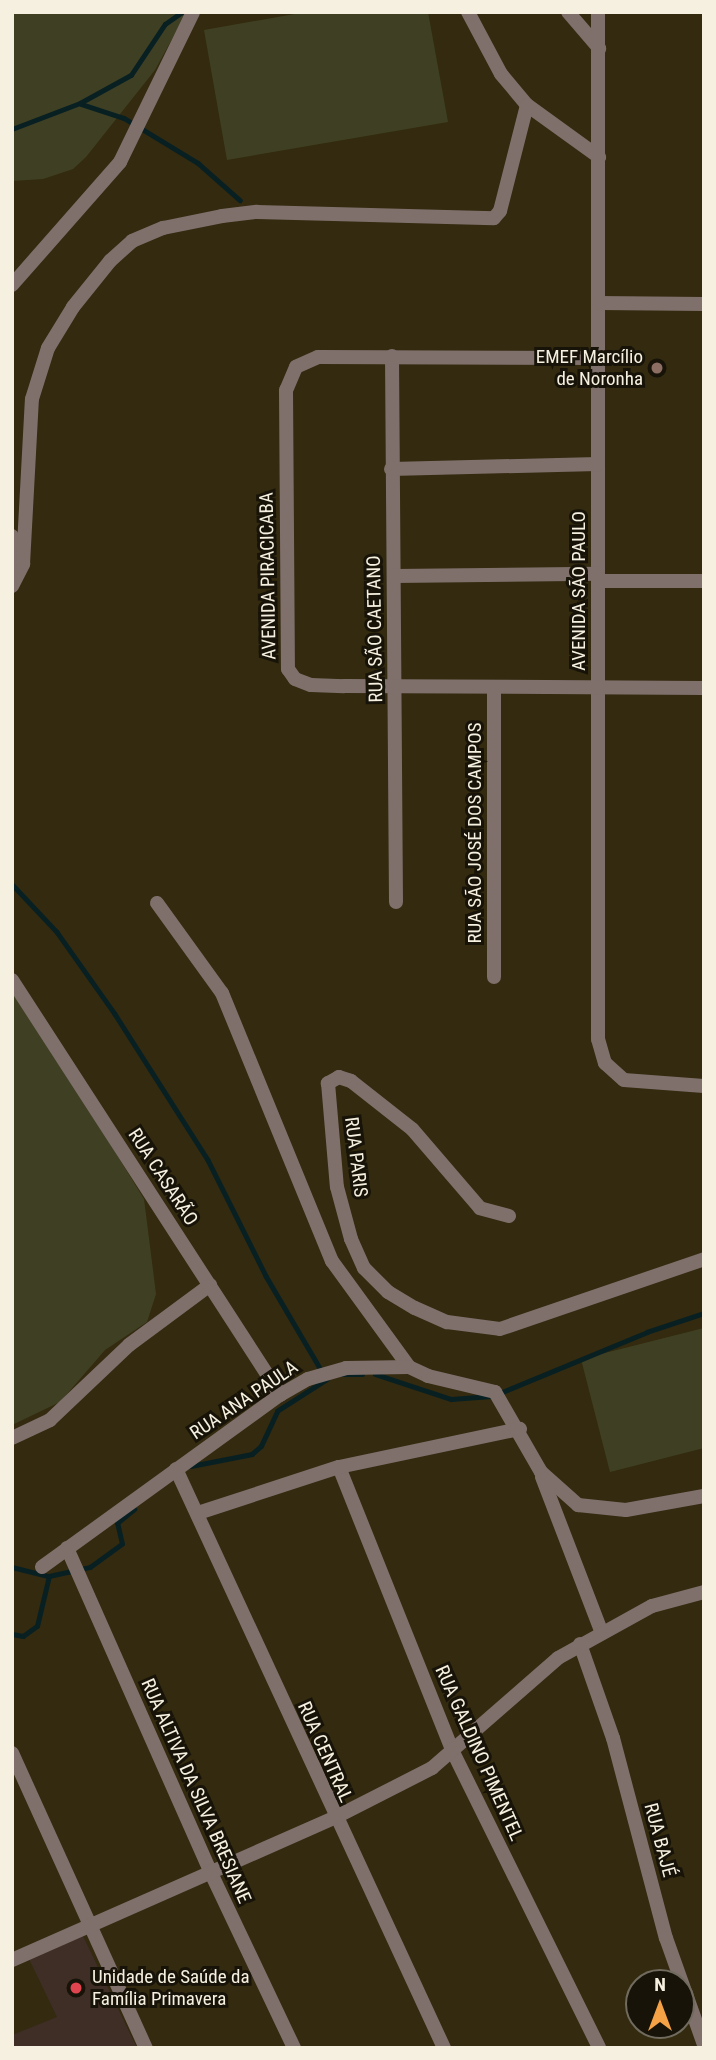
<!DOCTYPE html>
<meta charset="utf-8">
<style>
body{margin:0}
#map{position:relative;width:716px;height:2060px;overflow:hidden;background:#332a0f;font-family:"Roboto Condensed",sans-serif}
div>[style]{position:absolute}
.medical>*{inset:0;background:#3f2e25}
.green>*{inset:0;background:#3f4023}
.stream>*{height:4.5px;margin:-2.25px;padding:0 2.25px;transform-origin:2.25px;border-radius:2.25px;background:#092023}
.minor>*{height:14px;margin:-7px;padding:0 7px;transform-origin:7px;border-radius:7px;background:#7f706c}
.dots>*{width:19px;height:19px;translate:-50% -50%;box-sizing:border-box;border:4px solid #171308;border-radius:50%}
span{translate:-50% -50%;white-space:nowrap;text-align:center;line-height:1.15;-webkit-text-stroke:6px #171308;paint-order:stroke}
.poi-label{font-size:19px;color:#f6f0e0}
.right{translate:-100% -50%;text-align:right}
.left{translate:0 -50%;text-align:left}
.street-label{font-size:19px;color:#f6f0e0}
.frame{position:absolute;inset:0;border:14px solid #f6f0e0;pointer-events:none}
.north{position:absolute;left:625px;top:1969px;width:70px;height:70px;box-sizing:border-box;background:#171308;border:2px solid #706b5e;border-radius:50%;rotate:0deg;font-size:19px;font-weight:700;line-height:28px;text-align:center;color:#f6f0e0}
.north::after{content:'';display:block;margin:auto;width:24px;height:32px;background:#f5a246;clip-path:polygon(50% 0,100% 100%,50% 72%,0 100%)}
</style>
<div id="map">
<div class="medical">
<i style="clip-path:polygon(82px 1934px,137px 2048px,12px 2048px,12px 2035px,57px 2017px,29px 1959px)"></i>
</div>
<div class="green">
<i style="clip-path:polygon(12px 12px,187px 12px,155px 70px,86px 157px,73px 169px,43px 179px,12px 181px)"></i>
<i style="clip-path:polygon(306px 12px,428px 12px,448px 122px,227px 160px,204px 30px)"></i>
<i style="clip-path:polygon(12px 984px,144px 1199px,156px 1294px,147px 1322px,105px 1350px,60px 1402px,12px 1425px)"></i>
<i style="clip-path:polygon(704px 1328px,704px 1448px,610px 1472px,581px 1359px)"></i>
</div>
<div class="stream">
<i style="left:81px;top:104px;width:45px;rotate:18deg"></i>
<i style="left:124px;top:118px;width:87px;rotate:31.3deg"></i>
<i style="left:198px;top:163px;width:56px;rotate:41.4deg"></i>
<i style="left:12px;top:129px;width:73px;rotate:-20.9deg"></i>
<i style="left:80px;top:103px;width:58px;rotate:-28.8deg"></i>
<i style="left:131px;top:75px;width:61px;rotate:-56.3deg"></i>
<i style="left:165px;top:24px;width:21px;rotate:-35deg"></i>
<i style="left:12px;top:884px;width:66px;rotate:46.8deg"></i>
<i style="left:57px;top:932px;width:100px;rotate:54.7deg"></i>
<i style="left:115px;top:1014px;width:173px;rotate:57.5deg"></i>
<i style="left:208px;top:1160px;width:130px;rotate:63.4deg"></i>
<i style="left:266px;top:1276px;width:113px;rotate:59.6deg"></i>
<i style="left:375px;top:1374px;width:80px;rotate:18.2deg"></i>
<i style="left:451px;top:1399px;width:40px;rotate:-4.3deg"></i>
<i style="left:340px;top:1375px;width:23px"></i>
<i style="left:500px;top:1393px;width:159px;rotate:-22.5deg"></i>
<i style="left:647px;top:1332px;width:60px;rotate:-18.4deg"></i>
<i style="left:191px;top:1466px;width:62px;rotate:-11.1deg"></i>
<i style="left:252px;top:1454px;width:12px;rotate:-42deg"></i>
<i style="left:261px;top:1446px;width:38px;rotate:-65deg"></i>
<i style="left:277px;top:1411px;width:59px;rotate:-32.6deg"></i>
<i style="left:12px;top:1567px;width:38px;rotate:14deg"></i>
<i style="left:49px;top:1576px;width:42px;rotate:-12.4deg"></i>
<i style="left:90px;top:1567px;width:39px;rotate:-36deg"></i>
<i style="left:122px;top:1544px;width:22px;rotate:-103deg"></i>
<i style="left:117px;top:1523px;width:22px;rotate:-39deg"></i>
<i style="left:12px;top:1634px;width:11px;rotate:10deg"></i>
<i style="left:23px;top:1636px;width:17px;rotate:-36deg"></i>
<i style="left:37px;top:1626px;width:51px;rotate:-76.5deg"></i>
</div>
<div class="minor">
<i style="left:468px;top:12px;width:70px;rotate:62deg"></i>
<i style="left:501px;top:74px;width:40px;rotate:50deg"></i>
<i style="left:527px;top:105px;width:89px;rotate:35.8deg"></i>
<i style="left:568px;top:12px;width:48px;rotate:49.3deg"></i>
<i style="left:598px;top:12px;width:1027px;rotate:90deg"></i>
<i style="left:598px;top:1039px;width:25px;rotate:74deg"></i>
<i style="left:605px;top:1063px;width:25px;rotate:42deg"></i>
<i style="left:624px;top:1080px;width:80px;rotate:4.3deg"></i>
<i style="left:12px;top:285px;width:164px;rotate:-48.7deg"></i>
<i style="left:120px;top:162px;width:167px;rotate:-64deg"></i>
<i style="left:599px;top:303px;width:105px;rotate:0.5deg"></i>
<i style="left:392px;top:356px;width:546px;rotate:89.58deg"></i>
<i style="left:598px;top:358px;width:280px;rotate:-179.8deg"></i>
<i style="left:318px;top:357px;width:24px;rotate:156deg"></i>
<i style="left:296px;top:367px;width:25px;rotate:113deg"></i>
<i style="left:286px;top:390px;width:279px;rotate:89.6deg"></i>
<i style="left:288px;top:669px;width:12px;rotate:55deg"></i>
<i style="left:295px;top:679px;width:17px;rotate:21deg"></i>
<i style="left:311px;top:685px;width:33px;rotate:2deg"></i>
<i style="left:344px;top:686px;width:360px;rotate:0.3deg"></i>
<i style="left:391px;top:469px;width:207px;rotate:-1.4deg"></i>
<i style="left:12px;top:536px;width:36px;rotate:88deg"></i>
<i style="left:394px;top:576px;width:204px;rotate:-0.6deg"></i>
<i style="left:598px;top:581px;width:106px"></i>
<i style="left:12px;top:586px;width:25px;rotate:-63deg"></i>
<i style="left:23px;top:564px;width:165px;rotate:-86.9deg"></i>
<i style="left:32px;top:399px;width:53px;rotate:-72.6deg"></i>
<i style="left:48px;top:348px;width:48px;rotate:-58.6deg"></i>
<i style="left:73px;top:307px;width:59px;rotate:-51.2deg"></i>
<i style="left:110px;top:261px;width:30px;rotate:-42deg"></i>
<i style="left:132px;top:241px;width:34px;rotate:-23deg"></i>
<i style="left:163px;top:228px;width:60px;rotate:-11.5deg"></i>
<i style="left:222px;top:216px;width:35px;rotate:-7deg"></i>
<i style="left:257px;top:212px;width:237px;rotate:1.5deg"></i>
<i style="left:494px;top:218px;width:9px;rotate:-49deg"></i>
<i style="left:500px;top:211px;width:109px;rotate:-75.7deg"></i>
<i style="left:157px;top:903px;width:111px;rotate:54.2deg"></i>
<i style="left:222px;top:993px;width:290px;rotate:67.7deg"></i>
<i style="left:332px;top:1261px;width:131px;rotate:54deg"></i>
<i style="left:494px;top:977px;width:288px;rotate:-90deg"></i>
<i style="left:12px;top:980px;width:494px;rotate:57.1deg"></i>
<i style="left:509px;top:1216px;width:30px;rotate:-165deg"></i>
<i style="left:480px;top:1208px;width:104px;rotate:-130.7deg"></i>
<i style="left:412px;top:1129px;width:78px;rotate:-141.8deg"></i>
<i style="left:351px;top:1081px;width:13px;rotate:-162deg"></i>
<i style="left:339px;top:1077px;width:13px;rotate:151deg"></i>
<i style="left:328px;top:1083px;width:104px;rotate:85.1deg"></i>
<i style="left:337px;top:1187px;width:54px;rotate:74.9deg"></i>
<i style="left:351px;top:1239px;width:32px;rotate:66deg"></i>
<i style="left:364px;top:1268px;width:34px;rotate:45deg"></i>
<i style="left:388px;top:1292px;width:31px;rotate:31deg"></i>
<i style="left:415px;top:1308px;width:35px;rotate:24deg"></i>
<i style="left:447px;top:1322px;width:53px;rotate:7.5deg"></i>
<i style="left:500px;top:1329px;width:216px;rotate:-18.9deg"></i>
<i style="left:12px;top:1438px;width:42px;rotate:-25.3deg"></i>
<i style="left:50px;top:1420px;width:109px;rotate:-43.5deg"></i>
<i style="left:129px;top:1345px;width:101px;rotate:-36.5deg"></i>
<i style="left:339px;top:1467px;width:305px;rotate:68.2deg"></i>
<i style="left:452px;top:1750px;width:332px;rotate:63.7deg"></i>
<i style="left:176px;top:1469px;width:638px;rotate:65.16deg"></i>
<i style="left:542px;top:1477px;width:165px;rotate:69deg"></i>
<i style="left:198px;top:1513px;width:148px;rotate:-18.1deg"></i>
<i style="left:339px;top:1467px;width:185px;rotate:-11.9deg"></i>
<i style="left:67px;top:1548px;width:353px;rotate:66.1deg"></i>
<i style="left:210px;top:1871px;width:196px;rotate:64.6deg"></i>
<i style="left:42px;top:1567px;width:294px;rotate:-35.9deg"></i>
<i style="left:280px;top:1395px;width:32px;rotate:-30deg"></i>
<i style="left:308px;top:1379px;width:40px;rotate:-16deg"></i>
<i style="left:346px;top:1368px;width:63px;rotate:-0.9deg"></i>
<i style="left:409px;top:1367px;width:21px;rotate:25deg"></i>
<i style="left:428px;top:1376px;width:69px;rotate:13.4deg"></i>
<i style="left:495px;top:1392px;width:92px;rotate:60.1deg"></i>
<i style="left:541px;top:1472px;width:50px;rotate:41.7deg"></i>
<i style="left:578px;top:1505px;width:48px;rotate:5.9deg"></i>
<i style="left:626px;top:1510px;width:79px;rotate:-10.2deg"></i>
<i style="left:580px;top:1644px;width:100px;rotate:70.7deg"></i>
<i style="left:613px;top:1738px;width:207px;rotate:75.2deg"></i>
<i style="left:666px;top:1938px;width:114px;rotate:70.4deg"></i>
<i style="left:12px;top:1753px;width:324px;rotate:65.6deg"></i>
<i style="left:12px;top:1960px;width:352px;rotate:-23.8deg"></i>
<i style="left:334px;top:1818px;width:110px;rotate:-27deg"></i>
<i style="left:432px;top:1768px;width:167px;rotate:-41.1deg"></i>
<i style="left:558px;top:1658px;width:107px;rotate:-29deg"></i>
<i style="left:652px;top:1606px;width:54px;rotate:-15.1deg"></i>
</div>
<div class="dots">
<i style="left:657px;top:368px;background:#8d6e63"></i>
<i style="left:76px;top:1988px;background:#e0444e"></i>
</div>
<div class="poi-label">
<span class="right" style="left:643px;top:368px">EMEF Marcílio<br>de Noronha</span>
<span class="left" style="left:92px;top:1988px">Unidade de Saúde da<br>Família Primavera</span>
</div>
<div class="street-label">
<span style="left:268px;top:576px;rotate:-91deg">AVENIDA PIRACICABA</span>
<span style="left:579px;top:591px;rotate:-90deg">AVENIDA SÃO PAULO</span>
<span style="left:375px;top:629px;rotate:-91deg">RUA SÃO CAETANO</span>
<span style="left:475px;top:833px;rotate:-90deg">RUA SÃO JOSÉ DOS CAMPOS</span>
<span style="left:356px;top:1157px;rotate:83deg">RUA PARIS</span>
<span style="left:163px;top:1177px;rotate:57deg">RUA CASARÃO</span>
<span style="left:244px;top:1400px;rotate:-34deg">RUA ANA PAULA</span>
<span style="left:325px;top:1752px;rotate:66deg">RUA CENTRAL</span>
<span style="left:479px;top:1753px;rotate:66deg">RUA GALDINO PIMENTEL</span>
<span style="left:196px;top:1791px;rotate:66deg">RUA ALTIVA DA SILVA BRESIANE</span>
<span style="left:660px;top:1840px;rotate:75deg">RUA BAJÉ</span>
</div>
<div class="frame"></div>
<div class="north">N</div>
</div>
